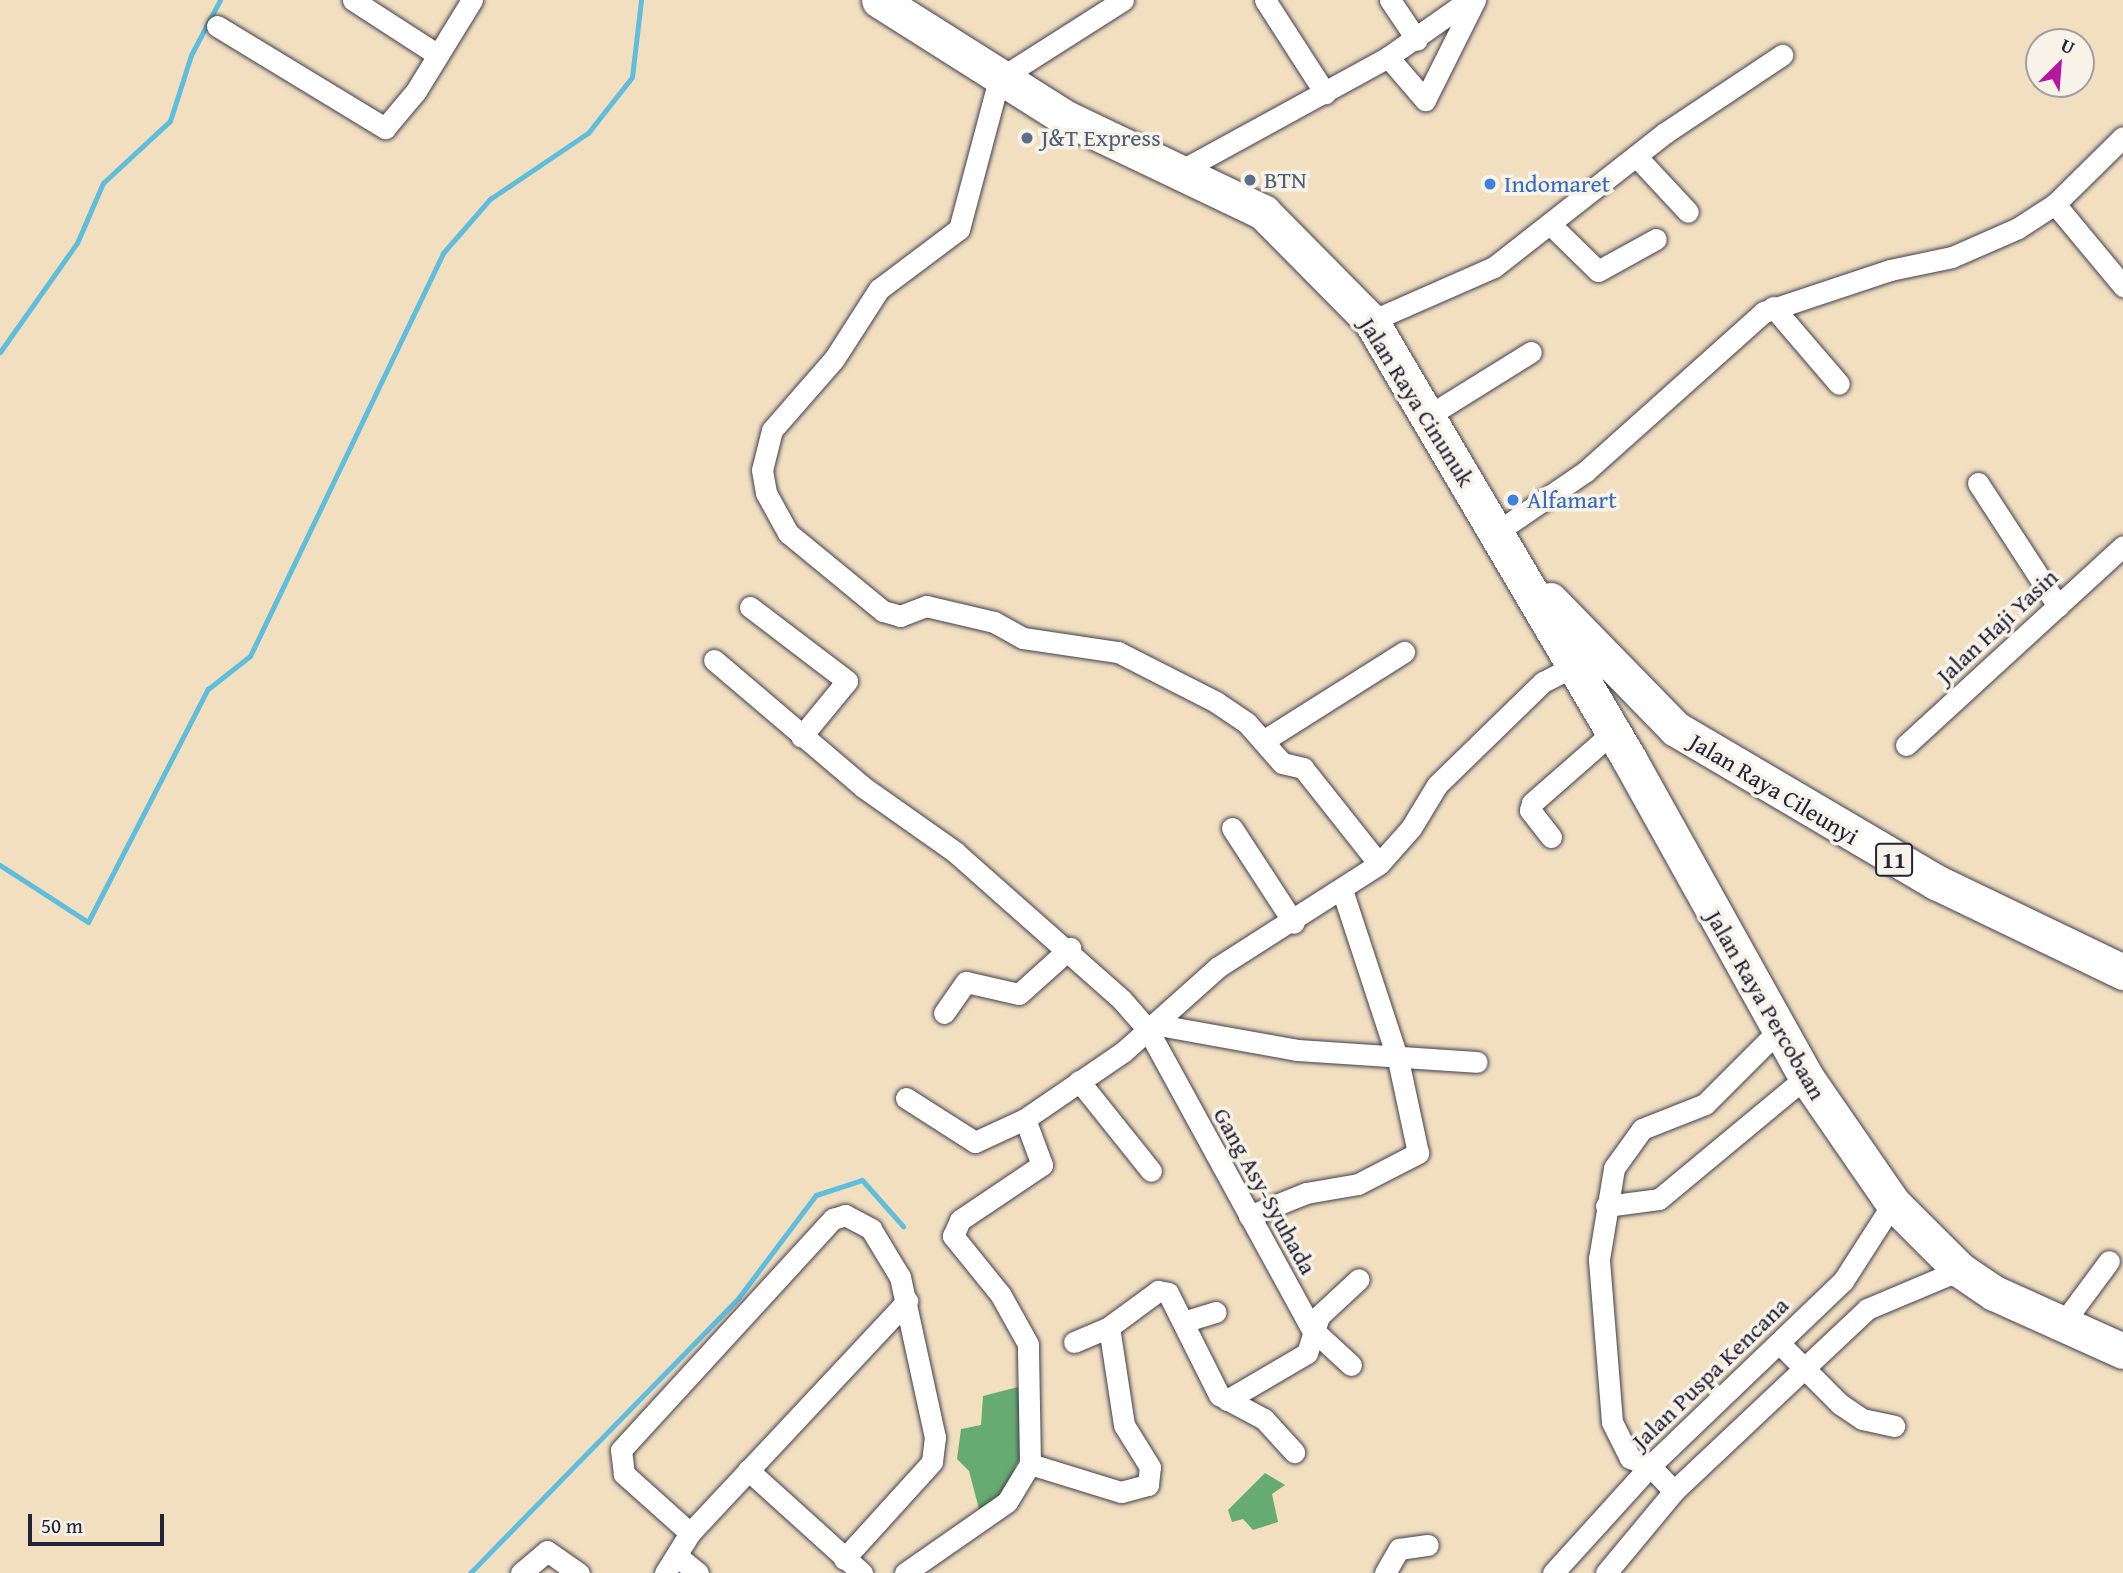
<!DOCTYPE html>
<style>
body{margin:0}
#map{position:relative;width:2123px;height:1573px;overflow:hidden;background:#f1dfc0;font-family:"Gentium Book Plus",serif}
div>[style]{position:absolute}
.forest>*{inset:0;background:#66ac72}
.stream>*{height:5px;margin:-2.5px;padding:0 2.5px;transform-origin:2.5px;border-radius:2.5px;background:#5fbddd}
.roads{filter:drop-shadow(0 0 2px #413e4f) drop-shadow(0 0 2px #413e4f)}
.minor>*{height:21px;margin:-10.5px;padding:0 10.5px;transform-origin:10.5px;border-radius:10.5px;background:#fff}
.trunk>*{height:35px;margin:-17.5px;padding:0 17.5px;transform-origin:17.5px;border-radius:17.5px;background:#fff}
.dots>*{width:19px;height:19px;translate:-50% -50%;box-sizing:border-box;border:4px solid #f7f3e8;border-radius:50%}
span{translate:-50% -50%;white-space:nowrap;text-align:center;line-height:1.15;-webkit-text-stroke:7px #f7f3e8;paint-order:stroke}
.shield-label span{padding:2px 5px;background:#f7f3e8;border:2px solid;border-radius:5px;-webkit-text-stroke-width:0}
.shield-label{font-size:23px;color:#22223b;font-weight:700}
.service-label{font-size:24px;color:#4e5e75}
.left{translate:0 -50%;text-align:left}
.shop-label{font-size:24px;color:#366cbe}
.street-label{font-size:24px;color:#22223b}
.north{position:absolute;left:2025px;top:28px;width:70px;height:70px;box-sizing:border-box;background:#f7f3e8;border:2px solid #a29fa3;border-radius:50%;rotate:25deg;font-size:19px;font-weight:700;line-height:28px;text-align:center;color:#22223b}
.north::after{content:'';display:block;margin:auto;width:24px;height:32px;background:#b5179e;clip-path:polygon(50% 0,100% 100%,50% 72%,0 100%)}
.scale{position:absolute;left:28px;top:1514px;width:136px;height:32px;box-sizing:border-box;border:4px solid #22223b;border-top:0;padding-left:9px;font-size:21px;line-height:24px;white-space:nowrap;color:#22223b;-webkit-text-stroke:5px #f7f3e8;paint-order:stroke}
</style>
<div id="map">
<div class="forest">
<i style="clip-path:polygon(1030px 1384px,1022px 1454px,997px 1502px,979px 1509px,969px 1471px,957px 1459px,961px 1429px,981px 1425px,983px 1396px)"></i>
<i style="clip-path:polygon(1265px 1473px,1285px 1485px,1272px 1494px,1278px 1522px,1253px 1530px,1243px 1519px,1232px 1522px,1228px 1510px)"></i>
</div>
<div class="stream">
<i style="left:0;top:352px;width:133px;rotate:-54.8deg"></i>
<i style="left:77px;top:243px;width:65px;rotate:-66.6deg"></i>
<i style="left:103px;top:183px;width:91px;rotate:-42.8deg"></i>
<i style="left:170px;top:121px;width:69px;rotate:-72.3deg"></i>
<i style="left:191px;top:55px;width:62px;rotate:-62.2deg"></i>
<i style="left:0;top:865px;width:105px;rotate:32.9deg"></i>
<i style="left:88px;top:922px;width:262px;rotate:-62.8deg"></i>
<i style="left:208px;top:689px;width:53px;rotate:-38.2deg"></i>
<i style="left:250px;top:656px;width:447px;rotate:-64.4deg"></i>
<i style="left:443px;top:253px;width:72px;rotate:-49deg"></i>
<i style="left:490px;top:199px;width:118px;rotate:-34deg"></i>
<i style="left:588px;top:133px;width:71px;rotate:-51.8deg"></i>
<i style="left:632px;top:77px;width:78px;rotate:-83.3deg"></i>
<i style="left:470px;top:1573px;width:385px;rotate:-45.7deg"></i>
<i style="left:739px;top:1297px;width:128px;rotate:-53deg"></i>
<i style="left:816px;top:1195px;width:48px;rotate:-18.1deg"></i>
<i style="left:862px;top:1180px;width:62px;rotate:48.3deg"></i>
</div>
<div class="roads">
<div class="minor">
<i style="left:353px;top:0;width:101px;rotate:32.9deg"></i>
<i style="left:1123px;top:0;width:147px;rotate:147.5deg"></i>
<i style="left:999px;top:79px;width:155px;rotate:104.9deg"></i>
<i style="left:959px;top:229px;width:100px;rotate:143.1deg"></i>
<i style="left:879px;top:289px;width:83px;rotate:122.7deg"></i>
<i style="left:834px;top:359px;width:94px;rotate:131.1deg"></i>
<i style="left:772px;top:430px;width:41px;rotate:104deg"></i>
<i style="left:762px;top:470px;width:23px;rotate:80deg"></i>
<i style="left:766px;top:493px;width:46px;rotate:61.2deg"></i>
<i style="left:788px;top:533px;width:123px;rotate:39.4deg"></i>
<i style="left:883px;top:611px;width:18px;rotate:16deg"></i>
<i style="left:900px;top:616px;width:28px;rotate:-21deg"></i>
<i style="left:926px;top:606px;width:70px;rotate:13.2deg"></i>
<i style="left:994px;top:622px;width:33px;rotate:29deg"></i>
<i style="left:1023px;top:638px;width:96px;rotate:8.4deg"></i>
<i style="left:1118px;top:652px;width:110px;rotate:27deg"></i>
<i style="left:1216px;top:702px;width:37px;rotate:34deg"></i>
<i style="left:1247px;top:723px;width:53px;rotate:48.8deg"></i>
<i style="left:1282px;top:763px;width:22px;rotate:13deg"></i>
<i style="left:1303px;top:768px;width:122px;rotate:51.6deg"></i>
<i style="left:1265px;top:0;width:111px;rotate:57.2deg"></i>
<i style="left:1390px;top:0;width:48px;rotate:56deg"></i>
<i style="left:217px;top:26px;width:197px;rotate:31.3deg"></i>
<i style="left:385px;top:128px;width:48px;rotate:-50deg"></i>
<i style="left:416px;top:91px;width:107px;rotate:-58.4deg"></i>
<i style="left:1388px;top:57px;width:57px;rotate:49.3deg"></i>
<i style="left:1425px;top:100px;width:112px;rotate:-63.4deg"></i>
<i style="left:1636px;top:156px;width:76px;rotate:47.1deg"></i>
<i style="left:1182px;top:170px;width:235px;rotate:-28.7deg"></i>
<i style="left:1388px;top:57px;width:99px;rotate:-35.1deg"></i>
<i style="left:2055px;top:204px;width:107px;rotate:50.3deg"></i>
<i style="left:1552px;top:226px;width:64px;rotate:44.4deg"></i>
<i style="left:1598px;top:271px;width:66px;rotate:-28.9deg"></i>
<i style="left:1773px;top:307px;width:101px;rotate:49.4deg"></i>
<i style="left:1371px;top:321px;width:134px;rotate:-23.7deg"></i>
<i style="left:1494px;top:267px;width:217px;rotate:-38.1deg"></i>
<i style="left:1665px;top:133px;width:141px;rotate:-33.7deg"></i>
<i style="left:1428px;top:416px;width:121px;rotate:-31.9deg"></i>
<i style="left:1978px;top:483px;width:147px;rotate:57deg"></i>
<i style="left:1497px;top:532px;width:108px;rotate:-34.4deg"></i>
<i style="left:1586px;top:471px;width:239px;rotate:-41.8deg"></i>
<i style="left:1764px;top:312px;width:133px;rotate:-18.4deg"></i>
<i style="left:1890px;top:270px;width:63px;rotate:-11.8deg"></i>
<i style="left:1952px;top:257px;width:72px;rotate:-23.7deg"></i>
<i style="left:2018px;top:228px;width:44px;rotate:-33deg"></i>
<i style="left:2055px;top:204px;width:95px;rotate:-44.6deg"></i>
<i style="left:750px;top:607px;width:122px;rotate:37.3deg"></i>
<i style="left:847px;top:681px;width:72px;rotate:129.4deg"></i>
<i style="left:714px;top:660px;width:196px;rotate:40.4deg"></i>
<i style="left:863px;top:787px;width:113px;rotate:35.2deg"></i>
<i style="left:955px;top:852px;width:223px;rotate:41.5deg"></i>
<i style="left:1122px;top:1000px;width:40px;rotate:49deg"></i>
<i style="left:1148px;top:1030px;width:341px;rotate:61.3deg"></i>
<i style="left:1312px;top:1329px;width:53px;rotate:42.7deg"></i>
<i style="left:1263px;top:741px;width:167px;rotate:-32.3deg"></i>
<i style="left:1906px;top:745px;width:294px;rotate:-42.5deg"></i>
<i style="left:1232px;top:828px;width:113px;rotate:56.9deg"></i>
<i style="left:1551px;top:837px;width:34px;rotate:-128deg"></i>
<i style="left:1530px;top:810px;width:7px;rotate:-74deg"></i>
<i style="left:1532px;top:803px;width:106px;rotate:-41.2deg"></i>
<i style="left:944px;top:1013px;width:38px;rotate:-55deg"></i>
<i style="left:966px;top:982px;width:54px;rotate:12.8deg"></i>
<i style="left:1019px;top:994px;width:69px;rotate:-42deg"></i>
<i style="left:1153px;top:1024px;width:146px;rotate:10.2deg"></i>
<i style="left:1297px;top:1050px;width:180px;rotate:3.8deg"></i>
<i style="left:1079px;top:1081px;width:115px;rotate:51.3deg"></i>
<i style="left:906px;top:1098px;width:82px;rotate:32.5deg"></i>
<i style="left:975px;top:1142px;width:55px;rotate:-24.7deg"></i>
<i style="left:1606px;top:1206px;width:53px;rotate:-7.5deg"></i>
<i style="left:1659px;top:1199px;width:191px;rotate:-39.7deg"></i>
<i style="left:1249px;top:1216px;width:61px;rotate:-22deg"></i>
<i style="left:1306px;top:1193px;width:53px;rotate:-9.8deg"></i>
<i style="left:1358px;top:1184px;width:68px;rotate:-27.3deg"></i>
<i style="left:1418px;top:1153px;width:95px;rotate:-102.1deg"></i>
<i style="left:1398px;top:1060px;width:179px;rotate:-108.2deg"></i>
<i style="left:1183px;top:1322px;width:34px;rotate:-17deg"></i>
<i style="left:2060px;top:1327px;width:82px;rotate:-53.4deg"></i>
<i style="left:1074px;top:1342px;width:38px;rotate:-23deg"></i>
<i style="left:1779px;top:1343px;width:86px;rotate:45deg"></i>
<i style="left:1840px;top:1404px;width:27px;rotate:34deg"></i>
<i style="left:1862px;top:1419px;width:33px;rotate:12deg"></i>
<i style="left:1227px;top:1400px;width:93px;rotate:-30.4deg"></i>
<i style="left:1307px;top:1353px;width:39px;rotate:-72deg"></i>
<i style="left:1319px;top:1316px;width:54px;rotate:-42.8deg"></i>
<i style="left:1030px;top:1464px;width:95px;rotate:17.1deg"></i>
<i style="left:1121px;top:1492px;width:28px;rotate:-15deg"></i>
<i style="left:1148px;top:1485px;width:18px;rotate:-84deg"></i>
<i style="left:1150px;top:1467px;width:49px;rotate:-121.8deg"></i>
<i style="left:1124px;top:1425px;width:99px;rotate:-98.7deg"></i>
<i style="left:1109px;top:1327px;width:61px;rotate:-36.3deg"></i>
<i style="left:1158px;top:1291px;width:10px;rotate:11deg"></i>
<i style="left:1168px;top:1293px;width:114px;rotate:63.4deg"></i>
<i style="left:1219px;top:1395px;width:51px;rotate:28.1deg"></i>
<i style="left:1264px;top:1419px;width:45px;rotate:47.7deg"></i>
<i style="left:748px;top:1470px;width:154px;rotate:42.1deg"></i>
<i style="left:1674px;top:1491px;width:35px;rotate:-134deg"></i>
<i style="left:1650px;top:1466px;width:22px;rotate:-158deg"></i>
<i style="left:1630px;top:1458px;width:40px;rotate:-116.6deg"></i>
<i style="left:1612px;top:1422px;width:164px;rotate:-94.6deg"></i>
<i style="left:1599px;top:1259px;width:92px;rotate:-80.6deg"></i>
<i style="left:1614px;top:1168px;width:48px;rotate:-54.3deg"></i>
<i style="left:1642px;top:1129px;width:68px;rotate:-21.6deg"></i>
<i style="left:1705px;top:1104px;width:105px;rotate:-45deg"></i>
<i style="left:690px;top:1533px;width:89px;rotate:-138.2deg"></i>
<i style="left:624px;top:1474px;width:24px;rotate:-97deg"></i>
<i style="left:621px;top:1450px;width:314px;rotate:-47.5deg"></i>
<i style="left:833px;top:1219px;width:13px;rotate:-18deg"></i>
<i style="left:845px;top:1215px;width:30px;rotate:28deg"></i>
<i style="left:871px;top:1229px;width:56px;rotate:58.9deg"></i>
<i style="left:900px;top:1277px;width:164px;rotate:77.7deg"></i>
<i style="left:935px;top:1437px;width:25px;rotate:97deg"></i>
<i style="left:932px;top:1462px;width:131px;rotate:132.2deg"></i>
<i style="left:677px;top:1556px;width:27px;rotate:39deg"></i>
<i style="left:521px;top:1573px;width:34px;rotate:-40deg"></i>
<i style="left:547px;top:1551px;width:39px;rotate:35deg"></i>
<i style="left:665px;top:1573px;width:47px;rotate:-58deg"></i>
<i style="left:690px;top:1533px;width:318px;rotate:-46.9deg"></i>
<i style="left:905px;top:1573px;width:124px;rotate:-34.8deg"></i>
<i style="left:1007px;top:1502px;width:44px;rotate:-58.8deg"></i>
<i style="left:1030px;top:1464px;width:120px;rotate:-91deg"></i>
<i style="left:1028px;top:1344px;width:57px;rotate:-119.2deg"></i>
<i style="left:1000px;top:1294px;width:75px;rotate:-129deg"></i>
<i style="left:953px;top:1236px;width:17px;rotate:-66deg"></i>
<i style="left:960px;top:1220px;width:99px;rotate:-33.9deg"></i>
<i style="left:1042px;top:1165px;width:49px;rotate:-110.3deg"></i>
<i style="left:1025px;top:1119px;width:119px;rotate:-34.4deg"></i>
<i style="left:1123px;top:1052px;width:127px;rotate:-41.8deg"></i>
<i style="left:1218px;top:967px;width:191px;rotate:-32.6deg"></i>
<i style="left:1379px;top:864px;width:48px;rotate:-48.4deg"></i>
<i style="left:1411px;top:828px;width:50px;rotate:-58.8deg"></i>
<i style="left:1437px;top:785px;width:148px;rotate:-44.2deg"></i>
<i style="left:1543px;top:682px;width:31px;rotate:-27deg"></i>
<i style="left:1385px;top:1573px;width:28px;rotate:-60deg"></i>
<i style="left:1399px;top:1549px;width:29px;rotate:-8deg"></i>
<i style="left:1553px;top:1573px;width:144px;rotate:-47.8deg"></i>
<i style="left:1650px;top:1466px;width:267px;rotate:-43.8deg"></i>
<i style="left:1843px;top:1281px;width:93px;rotate:-57.3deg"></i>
<i style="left:1606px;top:1573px;width:107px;rotate:-50.3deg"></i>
<i style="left:1674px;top:1491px;width:265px;rotate:-43.3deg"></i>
<i style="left:1867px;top:1309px;width:101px;rotate:-22.8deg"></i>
</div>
<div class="trunk">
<i style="left:879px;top:0;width:219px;rotate:32.3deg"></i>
<i style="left:1064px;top:117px;width:221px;rotate:25.5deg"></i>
<i style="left:1263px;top:212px;width:153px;rotate:45.3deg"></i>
<i style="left:1371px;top:321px;width:508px;rotate:59.5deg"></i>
<i style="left:1629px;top:759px;width:364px;rotate:60.9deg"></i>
<i style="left:1806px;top:1077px;width:153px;rotate:55.4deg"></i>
<i style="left:1893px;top:1203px;width:95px;rotate:45deg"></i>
<i style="left:1960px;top:1270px;width:41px;rotate:34.1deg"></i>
<i style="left:1994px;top:1293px;width:141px;rotate:24.2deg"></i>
<i style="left:1550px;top:600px;width:180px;rotate:45.7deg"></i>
<i style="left:1676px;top:729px;width:302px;rotate:30.5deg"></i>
<i style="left:1936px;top:882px;width:208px;rotate:25.7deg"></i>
</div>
</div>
<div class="dots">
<i style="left:1027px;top:138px;background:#5c6f8a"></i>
<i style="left:1250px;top:180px;background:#5c6f8a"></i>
<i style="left:1490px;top:184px;background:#3f7fe0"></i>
<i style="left:1513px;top:500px;background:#3f7fe0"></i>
</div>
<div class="shield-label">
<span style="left:1894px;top:860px">11</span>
</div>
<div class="service-label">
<span class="left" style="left:1041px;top:138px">J&amp;T Express</span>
<span class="left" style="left:1264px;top:180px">BTN</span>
</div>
<div class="shop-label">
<span class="left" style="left:1504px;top:184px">Indomaret</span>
<span class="left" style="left:1527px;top:500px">Alfamart</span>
</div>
<div class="street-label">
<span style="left:1417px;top:402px;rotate:58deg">Jalan Raya Cinunuk</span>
<span style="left:1997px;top:626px;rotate:-43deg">Jalan Haji Yasin</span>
<span style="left:1774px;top:789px;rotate:31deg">Jalan Raya Cileunyi</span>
<span style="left:1766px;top:1005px;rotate:60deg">Jalan Raya Percobaan</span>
<span style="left:1265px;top:1191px;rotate:61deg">Gang Asy-Syuhada</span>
<span style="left:1710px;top:1373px;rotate:-44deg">Jalan Puspa Kencana</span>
</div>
<div class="north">U</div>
<div class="scale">50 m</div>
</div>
